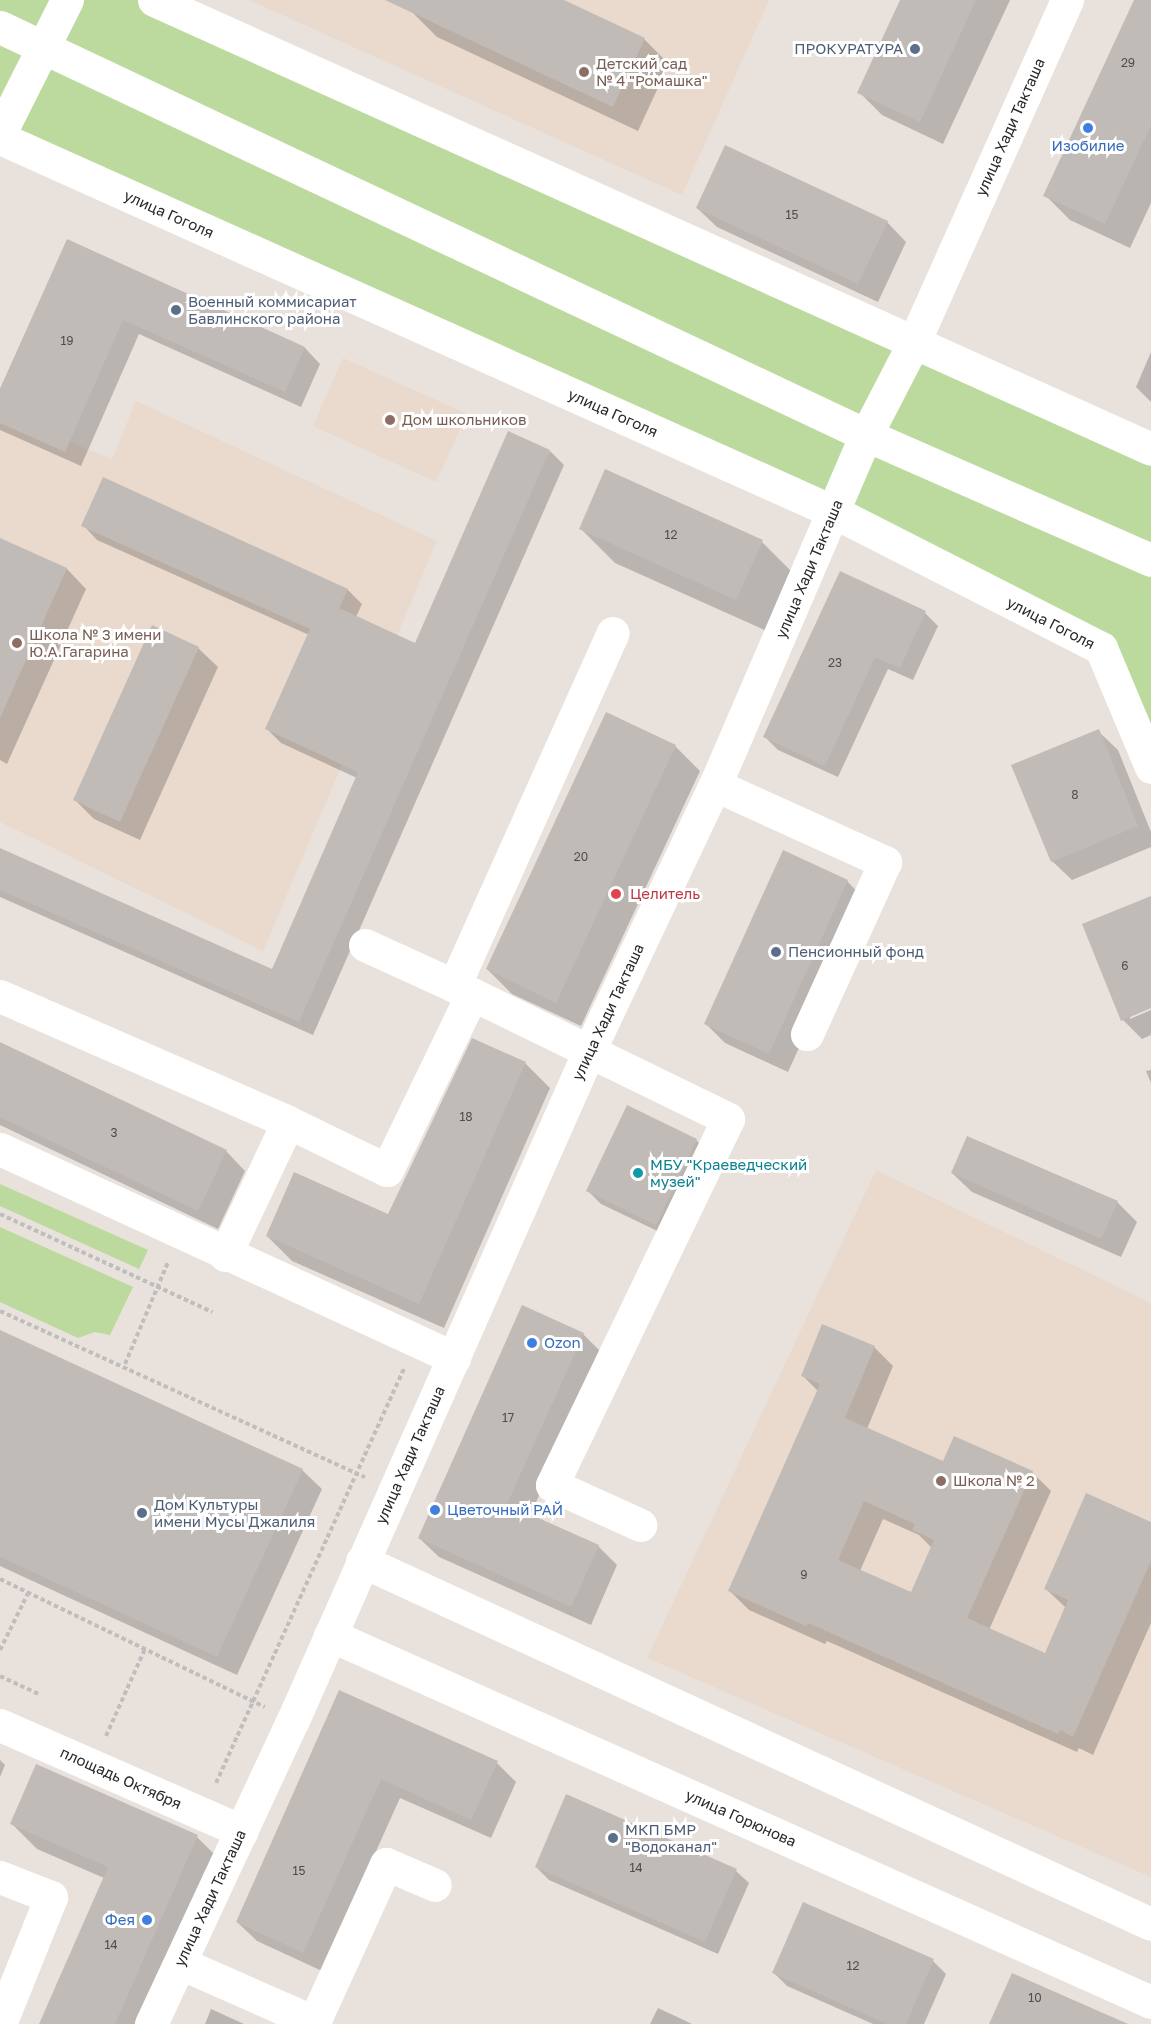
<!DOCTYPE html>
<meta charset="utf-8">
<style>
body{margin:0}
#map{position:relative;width:1151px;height:2024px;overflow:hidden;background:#e9e1dc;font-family:"Golos Text",sans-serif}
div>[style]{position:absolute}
.education>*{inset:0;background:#e9dacd}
.green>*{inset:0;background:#bdda9e}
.shadow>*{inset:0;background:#0003}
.building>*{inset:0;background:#c1bbb8}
.path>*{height:4px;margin-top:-2px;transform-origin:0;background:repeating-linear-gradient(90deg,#bebebe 0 4.5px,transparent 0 7.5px)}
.minor>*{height:33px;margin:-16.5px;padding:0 16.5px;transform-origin:16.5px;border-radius:16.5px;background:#fff}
.dots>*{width:16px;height:16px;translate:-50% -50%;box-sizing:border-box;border:3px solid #fff;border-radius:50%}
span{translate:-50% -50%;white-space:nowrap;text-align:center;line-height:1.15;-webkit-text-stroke:6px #fff;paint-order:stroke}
.number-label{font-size:12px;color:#4e4d4c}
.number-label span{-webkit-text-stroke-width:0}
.service-label{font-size:15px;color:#4e5e75}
.right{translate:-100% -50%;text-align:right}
.left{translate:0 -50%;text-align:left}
.education-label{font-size:15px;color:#785e54}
.street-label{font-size:15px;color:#282828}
.shop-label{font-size:15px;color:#366cbe}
.health-label{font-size:15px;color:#be3a42}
.culture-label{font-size:15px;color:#0d838f}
</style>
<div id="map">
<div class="education">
<i style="clip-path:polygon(249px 0,769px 0,682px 195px)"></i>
<i style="clip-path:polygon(343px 358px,467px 414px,436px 482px,313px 426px)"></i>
<i style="clip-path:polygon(136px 401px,437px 541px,263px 951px,0 822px,0 414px,112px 459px)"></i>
<i style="clip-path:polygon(876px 1170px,1151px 1303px,1151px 1877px,647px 1658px)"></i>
</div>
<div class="green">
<i style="clip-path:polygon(0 0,154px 0,1151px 449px,1151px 767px,1101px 648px,0 138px)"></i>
<i style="clip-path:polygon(0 1184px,148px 1250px,139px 1269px,0 1206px)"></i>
<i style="clip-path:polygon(0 1227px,133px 1287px,110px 1335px,95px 1332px,78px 1338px,0 1302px)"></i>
</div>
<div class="shadow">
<i style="clip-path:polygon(417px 0,560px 0,644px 39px,669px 64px,638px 131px,437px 37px,412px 12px)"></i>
<i style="clip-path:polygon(902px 0,1010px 0,943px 144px,882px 115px,859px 92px)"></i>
<i style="clip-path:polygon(1136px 0,1151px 0,1151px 203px,1130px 248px,1070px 220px,1045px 195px)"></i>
<i style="clip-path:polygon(697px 208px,887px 222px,906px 242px,878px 302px,717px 227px)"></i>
<i style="clip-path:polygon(67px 241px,305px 348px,320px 364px,301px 407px,139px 334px,81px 466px,0 430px,0 389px)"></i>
<i style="clip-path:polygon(1151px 352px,1151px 402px,1136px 387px)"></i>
<i style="clip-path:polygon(550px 451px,564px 465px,313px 1035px,0 897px,0 850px,273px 971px,357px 778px,281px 743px,267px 729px,309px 635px,97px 540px,83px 525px,348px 590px,362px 604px,356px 617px,416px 645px)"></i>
<i style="clip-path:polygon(581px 529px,762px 542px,796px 576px,771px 633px,615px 563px)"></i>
<i style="clip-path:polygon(0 539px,67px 569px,86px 589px,7px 764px,0 760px)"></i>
<i style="clip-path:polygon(925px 613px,938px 626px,913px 680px,888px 669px,838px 777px,778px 750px,765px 737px)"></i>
<i style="clip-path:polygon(198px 648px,218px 667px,140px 840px,94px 819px,75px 800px)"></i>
<i style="clip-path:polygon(1098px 731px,1118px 750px,1151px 832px,1151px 847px,1072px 880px,1052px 861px)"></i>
<i style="clip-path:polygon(675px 746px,700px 771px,581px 1026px,512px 994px,487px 969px)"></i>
<i style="clip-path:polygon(847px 881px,866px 901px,788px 1072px,725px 1043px,706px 1024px)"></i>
<i style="clip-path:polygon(1151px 897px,1151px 1007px,1130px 1015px,1130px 1019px,1151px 1010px,1151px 1035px,1142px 1039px,1123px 1020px)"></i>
<i style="clip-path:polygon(0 1043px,226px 1151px,245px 1171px,218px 1229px,0 1125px)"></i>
<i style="clip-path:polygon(525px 1063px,550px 1088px,444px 1328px,292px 1261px,267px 1236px,389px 1216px)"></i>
<i style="clip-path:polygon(1151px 1070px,1151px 1083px,1146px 1071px)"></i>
<i style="clip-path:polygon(696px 1140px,709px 1153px,670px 1237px,601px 1204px,588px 1191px)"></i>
<i style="clip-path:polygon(952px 1173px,1117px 1202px,1137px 1222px,1121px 1257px,972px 1192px)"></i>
<i style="clip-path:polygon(0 1331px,302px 1470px,322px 1489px,237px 1675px,0 1566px)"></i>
<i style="clip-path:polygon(583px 1334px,602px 1353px,530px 1516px,598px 1546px,617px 1565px,591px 1625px,439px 1557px,419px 1538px)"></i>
<i style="clip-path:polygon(evenodd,874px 1347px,893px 1366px,867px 1429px,943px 1463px,1032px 1472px,1051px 1491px,989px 1630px,1046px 1655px,1066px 1608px,1046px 1589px,1151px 1524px,1151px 1623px,1093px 1755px,1079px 1748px,1077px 1752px,827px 1641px,825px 1644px,749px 1610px,730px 1591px,818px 1391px,803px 1376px,874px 1347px,883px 1519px,919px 1535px,932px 1548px,911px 1594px,860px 1571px,883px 1519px)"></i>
<i style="clip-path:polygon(340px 1692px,497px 1763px,516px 1782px,491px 1838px,400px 1798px,322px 1971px,257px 1941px,237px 1922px)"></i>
<i style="clip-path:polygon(0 1760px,5px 1765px,0 1777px)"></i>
<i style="clip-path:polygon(12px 1824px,197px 1837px,222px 1862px,151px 2024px,40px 2024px,104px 1878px,37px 1849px)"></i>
<i style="clip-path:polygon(536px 1867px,736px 1871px,749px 1883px,718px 1954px,549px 1880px)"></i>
<i style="clip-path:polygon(933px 1961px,946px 1974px,924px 2024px,873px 2024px,787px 1986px,774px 1973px)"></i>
<i style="clip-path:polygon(658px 2008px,692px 2024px,650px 2024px)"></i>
<i style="clip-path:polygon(211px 2009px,244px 2024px,205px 2024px)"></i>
</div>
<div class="building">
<i style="clip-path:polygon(385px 0,564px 0,645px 38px,613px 107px)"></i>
<i style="clip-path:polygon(900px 0,976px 0,920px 122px,857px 93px)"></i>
<i style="clip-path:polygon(1134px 0,1151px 0,1151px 125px,1105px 224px,1043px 196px)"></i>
<i style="clip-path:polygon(725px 145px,888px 221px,858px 284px,696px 208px)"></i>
<i style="clip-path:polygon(67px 239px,305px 347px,285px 392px,123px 320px,65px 452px,0 423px,0 389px)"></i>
<i style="clip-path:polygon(508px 431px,550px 450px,299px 1022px,0 890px,0 848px,272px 969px,358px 772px,265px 729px,310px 629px,81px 526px,103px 477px,348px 589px,339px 608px,415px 643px)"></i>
<i style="clip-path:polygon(605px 469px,763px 540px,736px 600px,579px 529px)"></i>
<i style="clip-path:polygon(0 538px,67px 568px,0 718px)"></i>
<i style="clip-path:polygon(840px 571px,926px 611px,900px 668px,875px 657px,825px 766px,763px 737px)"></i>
<i style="clip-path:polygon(152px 625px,199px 647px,120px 822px,73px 800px)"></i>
<i style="clip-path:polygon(606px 712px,676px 745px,556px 1003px,486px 969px)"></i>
<i style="clip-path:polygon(1099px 729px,1138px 826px,1051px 862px,1011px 765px)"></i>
<i style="clip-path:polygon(783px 850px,848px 880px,769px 1054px,704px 1024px)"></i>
<i style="clip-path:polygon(1151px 896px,1151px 1008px,1121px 1021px,1082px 924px)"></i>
<i style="clip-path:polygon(472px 1038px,526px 1062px,419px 1304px,266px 1236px,294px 1172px,388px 1214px)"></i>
<i style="clip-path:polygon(0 1042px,227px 1150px,198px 1211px,0 1117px)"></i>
<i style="clip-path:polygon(627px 1105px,697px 1139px,656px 1225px,586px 1191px)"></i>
<i style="clip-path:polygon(967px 1136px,1118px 1201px,1101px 1239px,951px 1173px)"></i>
<i style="clip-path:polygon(522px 1305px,584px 1333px,507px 1504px,599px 1545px,571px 1607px,418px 1538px)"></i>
<i style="clip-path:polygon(evenodd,822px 1324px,875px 1346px,845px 1418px,943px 1461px,954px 1436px,1033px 1471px,967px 1618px,1045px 1653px,1068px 1600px,1044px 1589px,1086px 1493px,1151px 1522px,1151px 1561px,1073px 1737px,1060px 1730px,1058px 1734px,808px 1623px,806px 1626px,728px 1591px,820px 1384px,801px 1376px,822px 1324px,864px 1501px,915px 1524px,912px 1530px,934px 1540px,911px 1592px,838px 1560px,864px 1501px)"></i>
<i style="clip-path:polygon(0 1330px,303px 1469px,217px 1657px,0 1557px)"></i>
<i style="clip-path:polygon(339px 1690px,498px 1761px,471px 1820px,381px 1779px,303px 1953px,236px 1922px)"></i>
<i style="clip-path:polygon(36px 1764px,198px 1835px,115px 2024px,39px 2024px,108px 1867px,10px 1824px)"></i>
<i style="clip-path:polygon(566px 1794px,737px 1869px,705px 1942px,535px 1867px)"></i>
<i style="clip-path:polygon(803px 1902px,934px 1959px,906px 2024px,887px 2024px,772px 1973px)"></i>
<i style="clip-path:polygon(1012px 1973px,1128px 2024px,989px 2024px)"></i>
</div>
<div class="path">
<i style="left:0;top:1214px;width:234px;rotate:24.8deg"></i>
<i style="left:0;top:1311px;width:401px;rotate:24.5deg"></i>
<i style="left:125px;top:1364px;width:111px;rotate:-67.1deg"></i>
<i style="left:0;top:1579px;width:294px;rotate:25.8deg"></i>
<i style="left:0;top:1650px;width:64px;rotate:-63.8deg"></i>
<i style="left:0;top:1676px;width:45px;rotate:24.9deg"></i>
<i style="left:106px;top:1736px;width:95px;rotate:-65.9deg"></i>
<i style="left:216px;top:1783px;width:455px;rotate:-65.6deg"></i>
</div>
<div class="minor">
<i style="left:154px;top:0;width:1093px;rotate:24.24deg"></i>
<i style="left:0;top:27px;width:957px;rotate:25.23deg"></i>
<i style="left:866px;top:435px;width:311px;rotate:23.7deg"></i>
<i style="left:0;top:133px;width:149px;rotate:-63.3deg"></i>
<i style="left:0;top:138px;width:914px;rotate:24.15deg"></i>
<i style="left:834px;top:512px;width:300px;rotate:27deg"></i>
<i style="left:1101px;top:648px;width:129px;rotate:67.2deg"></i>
<i style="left:715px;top:785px;width:187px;rotate:24.4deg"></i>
<i style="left:885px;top:862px;width:189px;rotate:114.4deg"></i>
<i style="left:365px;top:945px;width:118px;rotate:24.6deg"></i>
<i style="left:454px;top:986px;width:387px;rotate:-65.8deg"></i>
<i style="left:0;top:996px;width:314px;rotate:23.6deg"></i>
<i style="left:288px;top:1122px;width:110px;rotate:25.9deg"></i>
<i style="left:387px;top:1170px;width:195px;rotate:-64.2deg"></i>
<i style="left:472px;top:994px;width:285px;rotate:26deg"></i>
<i style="left:728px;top:1119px;width:406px;rotate:115.7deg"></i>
<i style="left:552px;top:1485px;width:97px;rotate:24.4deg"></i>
<i style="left:0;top:1149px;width:500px;rotate:24.7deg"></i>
<i style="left:225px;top:1255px;width:147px;rotate:-64.7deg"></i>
<i style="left:362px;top:1561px;width:868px;rotate:24.71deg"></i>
<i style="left:330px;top:1635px;width:899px;rotate:24.09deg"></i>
<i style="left:0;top:1725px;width:264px;rotate:23.7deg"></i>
<i style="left:0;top:1877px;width:55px;rotate:21.4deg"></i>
<i style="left:51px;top:1897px;width:137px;rotate:111.9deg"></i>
<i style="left:180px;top:1963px;width:146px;rotate:23.8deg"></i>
<i style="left:314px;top:2022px;width:174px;rotate:-65.5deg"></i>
<i style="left:386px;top:1864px;width:53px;rotate:23.2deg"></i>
<i style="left:151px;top:2024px;width:336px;rotate:-65deg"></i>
<i style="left:293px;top:1720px;width:732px;rotate:-66.13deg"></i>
<i style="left:589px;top:1051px;width:294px;rotate:-64.7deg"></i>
<i style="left:715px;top:785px;width:381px;rotate:-66.7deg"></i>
<i style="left:866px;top:435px;width:105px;rotate:-62.7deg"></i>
<i style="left:914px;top:342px;width:375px;rotate:-65.9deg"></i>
</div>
<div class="dots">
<i style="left:915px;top:49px;background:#5c6f8a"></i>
<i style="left:584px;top:72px;background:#8d6e63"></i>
<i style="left:1088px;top:128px;background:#3f7fe0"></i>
<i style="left:176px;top:310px;background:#5c6f8a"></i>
<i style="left:390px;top:420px;background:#8d6e63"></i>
<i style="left:17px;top:643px;background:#8d6e63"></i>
<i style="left:616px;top:894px;background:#e0444e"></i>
<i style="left:776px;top:952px;background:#5c6f8a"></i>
<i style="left:638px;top:1173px;background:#0f9aa8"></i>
<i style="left:532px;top:1343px;background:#3f7fe0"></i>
<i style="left:941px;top:1481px;background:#8d6e63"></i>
<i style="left:435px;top:1510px;background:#3f7fe0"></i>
<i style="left:142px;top:1513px;background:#5c6f8a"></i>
<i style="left:613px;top:1838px;background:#5c6f8a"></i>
<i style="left:147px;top:1920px;background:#3f7fe0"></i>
</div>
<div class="number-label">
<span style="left:1128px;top:63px">29</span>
<span style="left:792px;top:215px">15</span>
<span style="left:67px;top:341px">19</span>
<span style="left:671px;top:535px">12</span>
<span style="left:835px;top:663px">23</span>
<span style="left:1075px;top:795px">8</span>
<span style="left:581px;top:857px">20</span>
<span style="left:1125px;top:966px">6</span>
<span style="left:466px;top:1117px">18</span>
<span style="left:114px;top:1133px">3</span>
<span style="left:508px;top:1418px">17</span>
<span style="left:804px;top:1575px">9</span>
<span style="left:636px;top:1868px">14</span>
<span style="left:299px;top:1871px">15</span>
<span style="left:111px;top:1945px">14</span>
<span style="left:853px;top:1966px">12</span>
<span style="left:1035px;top:1998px">10</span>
</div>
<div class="service-label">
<span class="right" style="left:903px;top:49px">ПРОКУРАТУРА</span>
<span class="left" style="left:188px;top:310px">Военный коммисариат<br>Бавлинского района</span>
<span class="left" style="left:788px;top:952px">Пенсионный фонд</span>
<span class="left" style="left:154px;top:1513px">Дом Культуры<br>имени Мусы Джалиля</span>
<span class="left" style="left:625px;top:1838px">МКП БМР<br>"Водоканал"</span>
</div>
<div class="education-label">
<span class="left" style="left:596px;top:72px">Детский сад<br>№ 4 "Ромашка"</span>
<span class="left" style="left:402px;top:420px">Дом школьников</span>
<span class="left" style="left:29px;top:643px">Школа № 3 имени<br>Ю.А.Гагарина</span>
<span class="left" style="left:953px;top:1481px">Школа № 2</span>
</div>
<div class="street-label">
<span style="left:1010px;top:127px;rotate:-66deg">улица Хади Такташа</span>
<span style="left:169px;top:214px;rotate:24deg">улица Гоголя</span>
<span style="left:613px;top:413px;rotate:24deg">улица Гоголя</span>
<span style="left:809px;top:569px;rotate:-67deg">улица Хади Такташа</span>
<span style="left:1051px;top:623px;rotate:27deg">улица Гоголя</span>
<span style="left:608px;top:1012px;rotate:-65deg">улица Хади Такташа</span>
<span style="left:410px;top:1455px;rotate:-66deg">улица Хади Такташа</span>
<span style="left:121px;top:1778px;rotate:24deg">площадь Октября</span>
<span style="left:741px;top:1818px;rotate:24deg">улица Горюнова</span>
<span style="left:210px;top:1898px;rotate:-65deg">улица Хади Такташа</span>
</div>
<div class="shop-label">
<span style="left:1088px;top:146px">Изобилие</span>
<span class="left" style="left:544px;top:1343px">Ozon</span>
<span class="left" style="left:447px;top:1510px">Цветочный РАЙ</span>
<span class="right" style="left:135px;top:1920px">Фея</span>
</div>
<div class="health-label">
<span class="left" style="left:630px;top:894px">Целитель</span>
</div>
<div class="culture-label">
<span class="left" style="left:650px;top:1173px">МБУ "Краеведческий<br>музей"</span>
</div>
</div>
